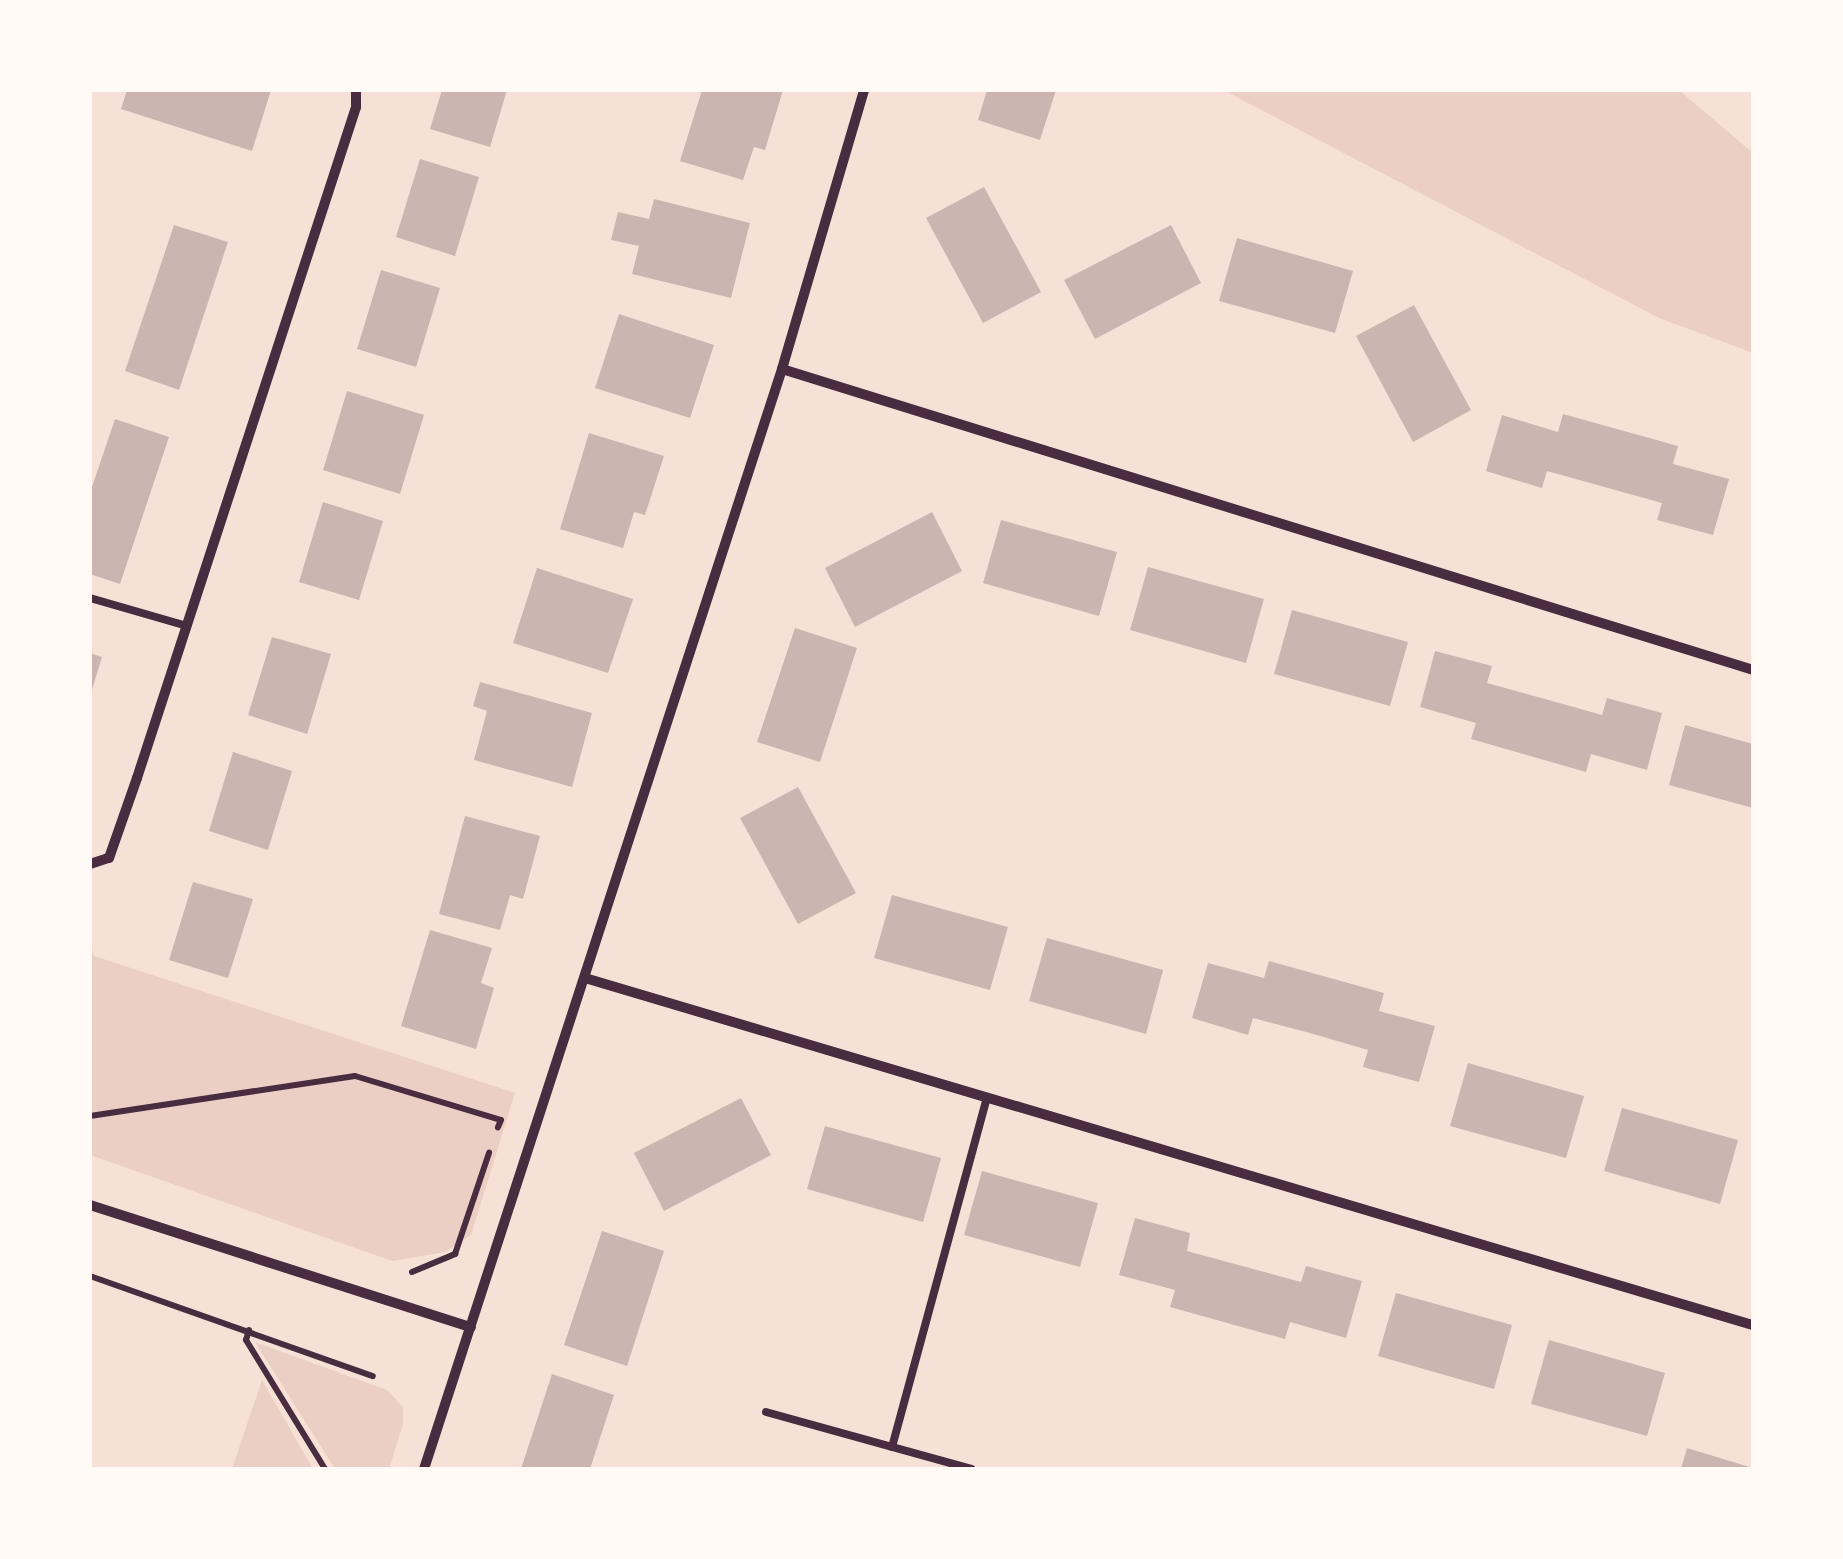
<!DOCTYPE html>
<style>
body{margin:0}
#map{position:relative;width:1843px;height:1559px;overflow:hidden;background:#f7e1d7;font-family:Commissioner,sans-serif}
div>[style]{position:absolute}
.green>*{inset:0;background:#ebcfc5}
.building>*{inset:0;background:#ccb4b1}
.path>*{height:6px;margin:-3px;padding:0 3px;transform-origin:3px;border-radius:3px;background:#4a2c40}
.service>*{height:8px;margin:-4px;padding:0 4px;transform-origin:4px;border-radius:4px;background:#4a2c40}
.minor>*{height:10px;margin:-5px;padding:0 5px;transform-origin:5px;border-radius:5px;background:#4a2c40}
span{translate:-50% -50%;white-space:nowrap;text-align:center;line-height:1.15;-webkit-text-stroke:8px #fffaf5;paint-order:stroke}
.frame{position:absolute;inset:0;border:92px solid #fffaf5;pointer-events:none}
</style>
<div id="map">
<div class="green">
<i style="clip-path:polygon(1223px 90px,1679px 90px,1753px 153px,1753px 353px,1659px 318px)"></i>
<i style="clip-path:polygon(90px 946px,94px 956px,515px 1093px,471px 1235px,445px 1252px,392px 1261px,90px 1155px)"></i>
<i style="clip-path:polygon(255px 1342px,387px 1390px,403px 1407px,403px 1424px,389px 1469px,335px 1469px)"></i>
<i style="clip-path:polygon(262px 1380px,313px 1469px,232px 1469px)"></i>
</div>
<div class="building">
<i style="clip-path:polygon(127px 90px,271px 90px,252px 151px,121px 109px)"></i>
<i style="clip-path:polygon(442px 90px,507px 90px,490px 147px,430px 129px)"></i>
<i style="clip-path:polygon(702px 90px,783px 90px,765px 150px,754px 147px,743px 180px,680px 161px)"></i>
<i style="clip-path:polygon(987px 90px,1056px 90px,1040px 140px,978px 120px)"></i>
<i style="clip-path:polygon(420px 159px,479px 177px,455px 256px,396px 237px)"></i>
<i style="clip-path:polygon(984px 187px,1041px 292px,983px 323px,926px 218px)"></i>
<i style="clip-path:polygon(654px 199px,750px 223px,731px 298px,632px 274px,639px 246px,611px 240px,618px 212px,649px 219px)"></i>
<i style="clip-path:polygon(174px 225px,228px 242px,179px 390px,125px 371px)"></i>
<i style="clip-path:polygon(1171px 225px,1201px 283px,1095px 339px,1064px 280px)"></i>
<i style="clip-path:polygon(1237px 238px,1353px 271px,1335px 333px,1219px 301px)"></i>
<i style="clip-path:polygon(381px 270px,440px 288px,416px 367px,357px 349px)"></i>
<i style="clip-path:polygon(1414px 305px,1471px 410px,1413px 442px,1356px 336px)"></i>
<i style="clip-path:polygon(619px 314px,714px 345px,690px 418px,595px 388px)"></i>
<i style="clip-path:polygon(347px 391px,424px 415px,400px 494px,323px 470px)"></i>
<i style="clip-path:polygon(1563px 414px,1678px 446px,1673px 464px,1729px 479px,1713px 535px,1657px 520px,1662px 503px,1547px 471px,1542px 488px,1486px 471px,1502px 415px,1558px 432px)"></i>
<i style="clip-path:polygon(115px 419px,169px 437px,120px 584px,90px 574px,90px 493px)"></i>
<i style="clip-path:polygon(589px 433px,664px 456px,645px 515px,634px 512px,623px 548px,560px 529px)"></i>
<i style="clip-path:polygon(323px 502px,383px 521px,359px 600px,299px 582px)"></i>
<i style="clip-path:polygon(932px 512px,962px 571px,855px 627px,825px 568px)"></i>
<i style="clip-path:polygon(1001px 520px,1117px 552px,1099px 616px,983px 583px)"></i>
<i style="clip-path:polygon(1148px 567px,1264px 599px,1246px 663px,1130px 630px)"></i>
<i style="clip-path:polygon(537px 568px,633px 599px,608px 673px,513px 643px)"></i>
<i style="clip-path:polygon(1292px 610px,1408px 642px,1390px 706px,1274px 674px)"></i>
<i style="clip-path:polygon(795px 628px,857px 648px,820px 762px,757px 742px)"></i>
<i style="clip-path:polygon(272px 637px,331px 654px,307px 734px,248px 715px)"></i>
<i style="clip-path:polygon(1435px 651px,1492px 666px,1487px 683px,1545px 699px,1602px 715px,1607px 698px,1662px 713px,1647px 770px,1591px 754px,1586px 772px,1471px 739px,1476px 723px,1420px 707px)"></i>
<i style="clip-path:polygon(90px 653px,102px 657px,91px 693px,90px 693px)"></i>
<i style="clip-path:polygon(480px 682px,592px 713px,572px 787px,474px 760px,487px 711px,473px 706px)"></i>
<i style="clip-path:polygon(1685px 725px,1753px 744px,1753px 808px,1669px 785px)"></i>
<i style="clip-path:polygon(233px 752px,292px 771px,268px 850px,209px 831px)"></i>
<i style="clip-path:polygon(798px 787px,856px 893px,798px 924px,740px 818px)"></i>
<i style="clip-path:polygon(465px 816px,540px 836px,523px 899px,510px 895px,500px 930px,439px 914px)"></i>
<i style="clip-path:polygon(193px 882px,253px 899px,228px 978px,169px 960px)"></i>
<i style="clip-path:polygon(892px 895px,1008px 927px,990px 990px,874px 958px)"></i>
<i style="clip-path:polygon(430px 930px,492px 948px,481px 983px,494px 988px,476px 1049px,401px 1026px)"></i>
<i style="clip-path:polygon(1047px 938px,1163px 970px,1146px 1034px,1029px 1001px)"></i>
<i style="clip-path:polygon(1269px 961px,1384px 993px,1379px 1011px,1435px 1026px,1419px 1082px,1363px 1067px,1368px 1050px,1310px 1033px,1253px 1018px,1248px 1035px,1192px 1018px,1208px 963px,1264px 978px)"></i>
<i style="clip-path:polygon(1468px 1063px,1584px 1096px,1566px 1158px,1450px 1126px)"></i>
<i style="clip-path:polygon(741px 1098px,771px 1155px,664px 1211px,634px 1153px)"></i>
<i style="clip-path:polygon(1622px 1108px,1738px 1140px,1720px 1204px,1604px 1171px)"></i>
<i style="clip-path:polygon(825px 1126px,941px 1158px,923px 1222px,807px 1189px)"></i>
<i style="clip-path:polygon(982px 1171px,1098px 1203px,1080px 1267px,964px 1235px)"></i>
<i style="clip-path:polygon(1135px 1218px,1190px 1233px,1187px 1251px,1301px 1282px,1306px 1266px,1362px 1281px,1346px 1338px,1290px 1322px,1285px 1339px,1170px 1307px,1175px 1290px,1119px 1275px)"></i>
<i style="clip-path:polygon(602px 1231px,664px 1251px,627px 1366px,564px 1345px)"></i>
<i style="clip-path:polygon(1396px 1293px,1512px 1325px,1494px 1389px,1378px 1356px)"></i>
<i style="clip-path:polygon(1549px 1340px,1665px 1373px,1647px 1436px,1531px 1404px)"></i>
<i style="clip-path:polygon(552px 1374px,614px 1395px,590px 1469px,521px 1469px)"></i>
<i style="clip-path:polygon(1687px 1448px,1753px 1468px,1753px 1469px,1681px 1469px)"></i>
</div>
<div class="path">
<i style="left:90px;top:1116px;width:268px;rotate:-8.6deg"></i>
<i style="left:355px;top:1076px;width:152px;rotate:16.8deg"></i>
<i style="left:501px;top:1120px;width:8px;rotate:113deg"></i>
<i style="left:412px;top:1272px;width:47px;rotate:-22.7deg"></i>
<i style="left:455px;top:1254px;width:107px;rotate:-71.4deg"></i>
<i style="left:90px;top:1276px;width:300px;rotate:19.5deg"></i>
<i style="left:249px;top:1330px;width:10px;rotate:107deg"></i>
<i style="left:246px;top:1340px;width:151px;rotate:58.5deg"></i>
</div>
<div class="service">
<i style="left:90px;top:598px;width:101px;rotate:16.1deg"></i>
<i style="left:766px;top:1412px;width:213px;rotate:15.5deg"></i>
<i style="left:892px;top:1447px;width:362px;rotate:-74.8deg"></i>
</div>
<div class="minor">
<i style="left:782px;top:369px;width:1017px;rotate:17.22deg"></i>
<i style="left:90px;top:864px;width:20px;rotate:-18deg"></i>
<i style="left:109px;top:858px;width:85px;rotate:-70.7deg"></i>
<i style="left:137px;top:778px;width:706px;rotate:-71.92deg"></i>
<i style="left:356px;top:107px;width:17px;rotate:-90deg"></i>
<i style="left:585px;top:978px;width:1218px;rotate:16.55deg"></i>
<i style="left:90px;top:1205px;width:400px;rotate:17.8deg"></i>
<i style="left:424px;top:1469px;width:1157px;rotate:-71.97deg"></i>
<i style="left:782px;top:369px;width:291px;rotate:-73.6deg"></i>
</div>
<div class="frame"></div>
</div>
